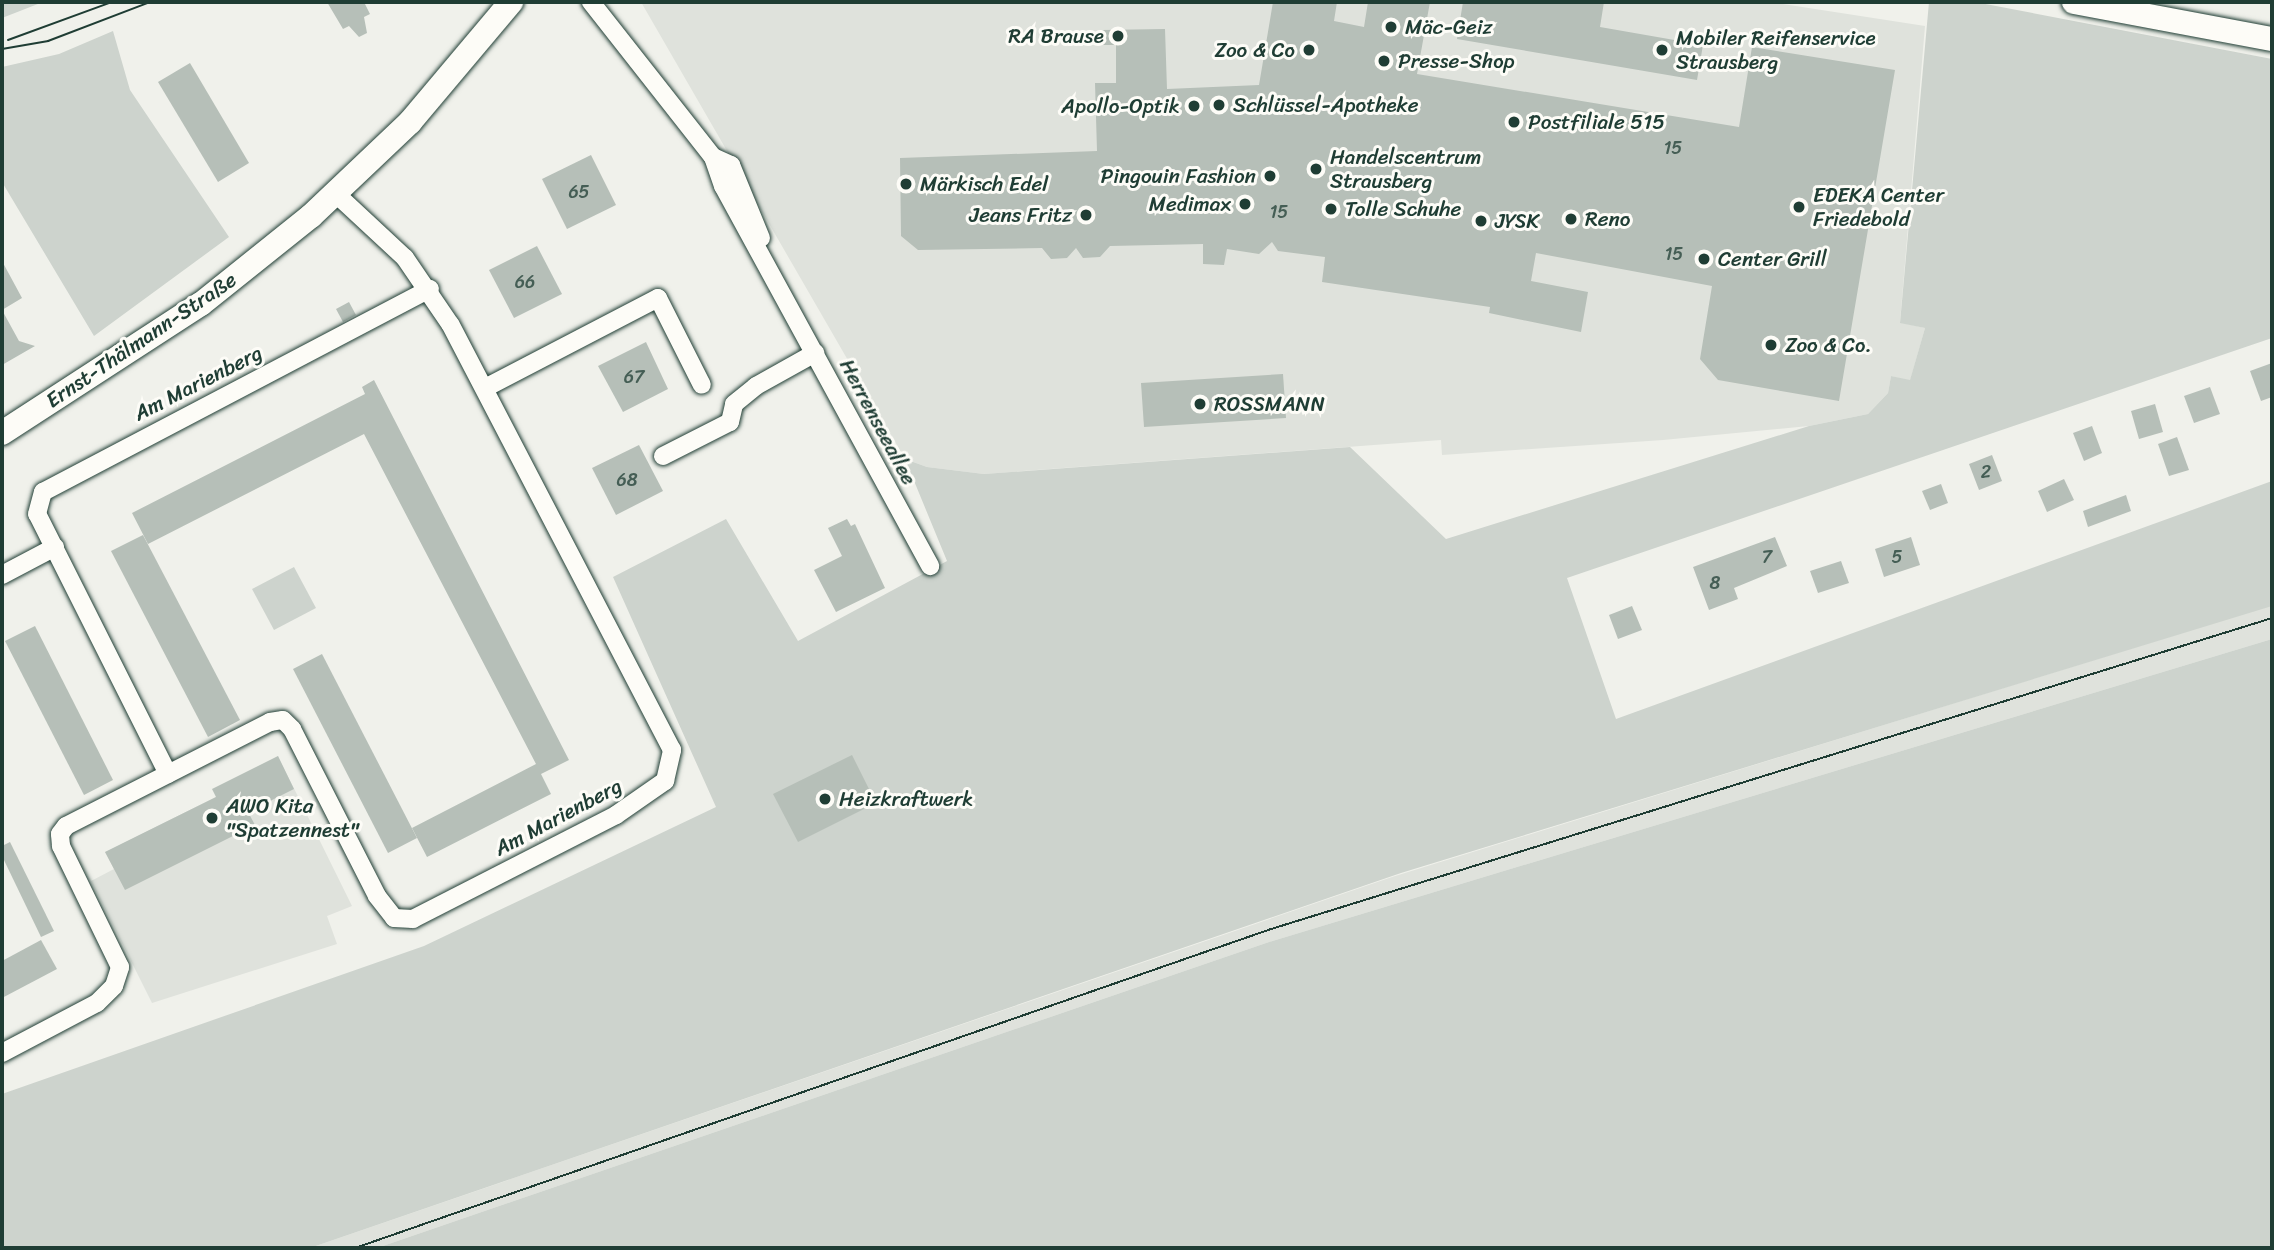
<!DOCTYPE html>
<meta charset="utf-8">
<style>
body{margin:0}
#map{position:relative;width:2274px;height:1250px;overflow:hidden;background:#f0f1eb;font-family:Sriracha,sans-serif}
div>[style]{position:absolute}
.built>*{inset:0;background:#dfe2dc}
.green>*{inset:0;background:#cdd3cd}
.building>*{inset:0;background:#b6bfb8}
.roads{filter:drop-shadow(0 0 2px #1f3d34) drop-shadow(0 0 2px #1f3d34)}
.street>*{height:18px;margin:-9px;padding:0 9px;transform-origin:9px;border-radius:9px;background:#fdfcf7}
.secondary>*{height:24px;margin:-12px;padding:0 12px;transform-origin:12px;border-radius:12px;background:#fdfcf7}
.tram>*{height:2px;margin:-1px;padding:0 1px;transform-origin:1px;border-radius:1px;background:#1f3d34}
.dots>*{width:19px;height:19px;translate:-50% -50%;box-sizing:border-box;border:4px solid #fdfcf7;border-radius:50%}
span{translate:-50% -50%;white-space:nowrap;text-align:center;line-height:1.15;-webkit-text-stroke:6px #fdfcf7;paint-order:stroke}
.number-label{font-size:18px;color:#455e55}
.number-label span{-webkit-text-stroke-width:0}
.poi-label{font-size:21px;color:#1f3d34}
.left{translate:0 -50%;text-align:left}
.right{translate:-100% -50%;text-align:right}
.street-label{font-size:21px;color:#1f3d34}
.frame{position:absolute;inset:0;border:4px solid #1f3d34;pointer-events:none}
</style>
<div id="map">
<div class="built">
<i style="clip-path:polygon(641px 2px,1770px 2px,1925px 26px,1900px 322px,1925px 328px,1910px 381px,1891px 376px,1888px 393px,1868px 414px,1809px 426px,1663px 440px,1442px 455px,1441px 440px,984px 474px,927px 467px,905px 459px)"></i>
<i style="clip-path:polygon(2272px 605px,2272px 639px,1269px 942px,377px 1248px,310px 1248px,1392px 877px)"></i>
<i style="clip-path:polygon(278px 756px,352px 906px,327px 916px,337px 944px,152px 1003px,91px 881px,114px 869px,105px 852px,216px 797px)"></i>
</div>
<div class="green">
<i style="clip-path:polygon(2px 2px,43px 2px,2px 18px)"></i>
<i style="clip-path:polygon(1929px 2px,1975px 2px,2272px 59px,2272px 338px,1567px 578px,1616px 719px,2272px 481px,2272px 606px,1401px 873px,310px 1248px,2px 1248px,2px 1094px,424px 946px,716px 807px,613px 577px,726px 519px,798px 641px,947px 561px,905px 459px,927px 467px,984px 474px,1350px 447px,1446px 539px,1809px 426px,1868px 414px,1888px 393px,1891px 376px,1910px 380px,1925px 328px,1900px 323px)"></i>
<i style="clip-path:polygon(113px 31px,130px 90px,229px 237px,94px 336px,2px 182px,2px 67px,59px 54px)"></i>
<i style="clip-path:polygon(294px 567px,316px 608px,274px 630px,252px 589px)"></i>
<i style="clip-path:polygon(2272px 639px,2272px 1248px,377px 1248px,1269px 942px)"></i>
</div>
<div class="building">
<i style="clip-path:polygon(327px 2px,364px 2px,370px 14px,364px 17px,367px 33px,359px 37px,349px 26px,343px 29px)"></i>
<i style="clip-path:polygon(1273px 2px,1337px 2px,1334px 21px,1364px 27px,1368px 2px,1430px 2px,1417px 74px,1739px 127px,1752px 47px,1895px 70px,1839px 401px,1718px 380px,1700px 359px,1712px 286px,1536px 253px,1531px 281px,1588px 292px,1581px 332px,1489px 313px,1490px 307px,1322px 282px,1325px 257px,1278px 251px,1272px 242px,1259px 254px,1227px 249px,1224px 265px,1203px 264px,1203px 244px,1110px 246px,1100px 257px,1083px 258px,1076px 248px,1067px 258px,1051px 259px,1042px 248px,918px 250px,901px 236px,900px 158px,1097px 151px,1095px 83px,1116px 83px,1116px 45px,1103px 45px,1102px 30px,1165px 29px,1167px 89px,1259px 85px)"></i>
<i style="clip-path:polygon(1463px 2px,1604px 2px,1600px 27px,1703px 45px,1697px 80px,1457px 39px)"></i>
<i style="clip-path:polygon(190px 63px,249px 163px,218px 182px,158px 82px)"></i>
<i style="clip-path:polygon(591px 155px,616px 205px,567px 229px,542px 179px)"></i>
<i style="clip-path:polygon(537px 246px,562px 294px,514px 318px,489px 270px)"></i>
<i style="clip-path:polygon(2px 261px,22px 298px,2px 310px,19px 341px,35px 346px,2px 365px)"></i>
<i style="clip-path:polygon(349px 302px,356px 315px,343px 322px,336px 309px)"></i>
<i style="clip-path:polygon(646px 342px,668px 389px,623px 412px,598px 366px)"></i>
<i style="clip-path:polygon(2272px 363px,2272px 397px,2261px 401px,2250px 371px)"></i>
<i style="clip-path:polygon(1283px 374px,1286px 418px,1144px 427px,1141px 383px)"></i>
<i style="clip-path:polygon(374px 380px,569px 760px,541px 774px,551px 794px,427px 857px,412px 828px,536px 764px,364px 434px,148px 544px,132px 513px,365px 394px,362px 387px)"></i>
<i style="clip-path:polygon(2210px 387px,2220px 414px,2194px 423px,2184px 396px)"></i>
<i style="clip-path:polygon(2155px 404px,2163px 432px,2139px 439px,2131px 411px)"></i>
<i style="clip-path:polygon(2092px 426px,2102px 453px,2084px 461px,2073px 433px)"></i>
<i style="clip-path:polygon(2177px 437px,2189px 470px,2169px 476px,2158px 444px)"></i>
<i style="clip-path:polygon(639px 445px,663px 491px,616px 515px,592px 468px)"></i>
<i style="clip-path:polygon(1992px 455px,2002px 481px,1979px 490px,1969px 464px)"></i>
<i style="clip-path:polygon(2064px 479px,2074px 500px,2047px 512px,2038px 491px)"></i>
<i style="clip-path:polygon(1941px 484px,1948px 503px,1930px 510px,1922px 491px)"></i>
<i style="clip-path:polygon(2126px 495px,2131px 511px,2088px 527px,2083px 511px)"></i>
<i style="clip-path:polygon(847px 519px,851px 526px,855px 524px,885px 588px,836px 612px,814px 570px,842px 556px,828px 528px)"></i>
<i style="clip-path:polygon(143px 535px,240px 720px,208px 737px,111px 551px)"></i>
<i style="clip-path:polygon(1775px 537px,1787px 566px,1734px 588px,1738px 599px,1709px 610px,1693px 567px)"></i>
<i style="clip-path:polygon(1911px 537px,1920px 565px,1884px 577px,1875px 549px)"></i>
<i style="clip-path:polygon(1841px 561px,1849px 583px,1818px 593px,1810px 571px)"></i>
<i style="clip-path:polygon(1632px 606px,1642px 630px,1618px 639px,1609px 615px)"></i>
<i style="clip-path:polygon(35px 626px,113px 780px,84px 795px,5px 641px)"></i>
<i style="clip-path:polygon(322px 654px,417px 838px,388px 853px,293px 669px)"></i>
<i style="clip-path:polygon(852px 755px,876px 803px,798px 842px,773px 794px)"></i>
<i style="clip-path:polygon(278px 756px,294px 789px,248px 812px,255px 825px,125px 890px,105px 852px,216px 797px,212px 789px)"></i>
<i style="clip-path:polygon(10px 842px,54px 931px,41px 937px,2px 856px,2px 846px)"></i>
<i style="clip-path:polygon(41px 940px,57px 969px,2px 998px,2px 961px)"></i>
</div>
<div class="roads">
<div class="street">
<i style="left:591px;top:2px;width:197px;rotate:51.8deg"></i>
<i style="left:713px;top:157px;width:31px;rotate:71deg"></i>
<i style="left:723px;top:186px;width:433px;rotate:61.4deg"></i>
<i style="left:713px;top:157px;width:20px;rotate:24deg"></i>
<i style="left:731px;top:165px;width:79px;rotate:67.7deg"></i>
<i style="left:485px;top:388px;width:195px;rotate:-27.5deg"></i>
<i style="left:658px;top:298px;width:97px;rotate:63.2deg"></i>
<i style="left:663px;top:456px;width:75px;rotate:-26.9deg"></i>
<i style="left:730px;top:422px;width:18px;rotate:-77deg"></i>
<i style="left:734px;top:404px;width:28px;rotate:-39deg"></i>
<i style="left:756px;top:386px;width:68px;rotate:-29.2deg"></i>
<i style="left:2px;top:575px;width:60px;rotate:-27.8deg"></i>
<i style="left:168px;top:774px;width:291px;rotate:-116.7deg"></i>
<i style="left:37px;top:514px;width:23px;rotate:-75deg"></i>
<i style="left:43px;top:492px;width:437px;rotate:-27.7deg"></i>
<i style="left:2px;top:1053px;width:107px;rotate:-27.8deg"></i>
<i style="left:97px;top:1003px;width:24px;rotate:-45deg"></i>
<i style="left:114px;top:986px;width:20px;rotate:-72deg"></i>
<i style="left:120px;top:967px;width:135px;rotate:-116deg"></i>
<i style="left:61px;top:846px;width:12px;rotate:-95deg"></i>
<i style="left:60px;top:834px;width:10px;rotate:-53deg"></i>
<i style="left:66px;top:826px;width:229px;rotate:-27deg"></i>
<i style="left:270px;top:722px;width:13px;rotate:-9deg"></i>
<i style="left:283px;top:720px;width:13px;rotate:45deg"></i>
<i style="left:292px;top:729px;width:187px;rotate:63deg"></i>
<i style="left:377px;top:896px;width:28px;rotate:52deg"></i>
<i style="left:394px;top:918px;width:19px;rotate:3deg"></i>
<i style="left:413px;top:919px;width:228px;rotate:-27.1deg"></i>
<i style="left:616px;top:815px;width:60px;rotate:-34.8deg"></i>
<i style="left:665px;top:781px;width:32px;rotate:-77deg"></i>
<i style="left:672px;top:750px;width:480px;rotate:-117.5deg"></i>
<i style="left:450px;top:324px;width:80px;rotate:-124.3deg"></i>
<i style="left:405px;top:258px;width:96px;rotate:-137.1deg"></i>
</div>
<div class="secondary">
<i style="left:2074px;top:2px;width:201px;rotate:10.6deg"></i>
<i style="left:2px;top:433px;width:237px;rotate:-33deg"></i>
<i style="left:201px;top:304px;width:141px;rotate:-38.7deg"></i>
<i style="left:311px;top:216px;width:137px;rotate:-43.5deg"></i>
<i style="left:410px;top:122px;width:157px;rotate:-49.9deg"></i>
</div>
</div>
<div class="tram">
<i style="left:8px;top:40px;width:111px;rotate:-20.1deg"></i>
<i style="left:2px;top:49px;width:47px;rotate:-9.9deg"></i>
<i style="left:48px;top:41px;width:109px;rotate:-20.9deg"></i>
<i style="left:355px;top:1248px;width:967px;rotate:-19.2deg"></i>
<i style="left:1268px;top:930px;width:1051px;rotate:-17.26deg"></i>
</div>
<div class="dots">
<i style="left:1391px;top:27px;background:#1f3d34"></i>
<i style="left:1118px;top:36px;background:#1f3d34"></i>
<i style="left:1309px;top:50px;background:#1f3d34"></i>
<i style="left:1662px;top:50px;background:#1f3d34"></i>
<i style="left:1384px;top:61px;background:#1f3d34"></i>
<i style="left:1219px;top:105px;background:#1f3d34"></i>
<i style="left:1194px;top:106px;background:#1f3d34"></i>
<i style="left:1514px;top:122px;background:#1f3d34"></i>
<i style="left:1316px;top:169px;background:#1f3d34"></i>
<i style="left:1270px;top:176px;background:#1f3d34"></i>
<i style="left:906px;top:184px;background:#1f3d34"></i>
<i style="left:1245px;top:204px;background:#1f3d34"></i>
<i style="left:1799px;top:207px;background:#1f3d34"></i>
<i style="left:1331px;top:209px;background:#1f3d34"></i>
<i style="left:1086px;top:215px;background:#1f3d34"></i>
<i style="left:1571px;top:219px;background:#1f3d34"></i>
<i style="left:1481px;top:221px;background:#1f3d34"></i>
<i style="left:1704px;top:259px;background:#1f3d34"></i>
<i style="left:1771px;top:345px;background:#1f3d34"></i>
<i style="left:1200px;top:404px;background:#1f3d34"></i>
<i style="left:825px;top:799px;background:#1f3d34"></i>
<i style="left:212px;top:818px;background:#1f3d34"></i>
</div>
<div class="number-label">
<span style="left:1673px;top:148px">15</span>
<span style="left:579px;top:192px">65</span>
<span style="left:1279px;top:212px">15</span>
<span style="left:1674px;top:254px">15</span>
<span style="left:525px;top:282px">66</span>
<span style="left:634px;top:377px">67</span>
<span style="left:1986px;top:472px">2</span>
<span style="left:627px;top:480px">68</span>
<span style="left:1767px;top:557px">7</span>
<span style="left:1897px;top:557px">5</span>
<span style="left:1715px;top:583px">8</span>
</div>
<div class="poi-label">
<span class="left" style="left:1405px;top:27px">Mäc-Geiz</span>
<span class="right" style="left:1104px;top:36px">RA Brause</span>
<span class="left" style="left:1676px;top:50px">Mobiler Reifenservice<br>Strausberg</span>
<span class="right" style="left:1295px;top:50px">Zoo &amp; Co</span>
<span class="left" style="left:1398px;top:61px">Presse-Shop</span>
<span class="left" style="left:1233px;top:105px">Schlüssel-Apotheke</span>
<span class="right" style="left:1180px;top:106px">Apollo-Optik</span>
<span class="left" style="left:1528px;top:122px">Postfiliale 515</span>
<span class="left" style="left:1330px;top:169px">Handelscentrum<br>Strausberg</span>
<span class="right" style="left:1256px;top:176px">Pingouin Fashion</span>
<span class="left" style="left:920px;top:184px">Märkisch Edel</span>
<span class="left" style="left:1813px;top:207px">EDEKA Center<br>Friedebold</span>
<span class="right" style="left:1231px;top:204px">Medimax</span>
<span class="left" style="left:1345px;top:209px">Tolle Schuhe</span>
<span class="right" style="left:1072px;top:215px">Jeans Fritz</span>
<span class="left" style="left:1585px;top:219px">Reno</span>
<span class="left" style="left:1495px;top:221px">JYSK</span>
<span class="left" style="left:1718px;top:259px">Center Grill</span>
<span class="left" style="left:1785px;top:345px">Zoo &amp; Co.</span>
<span class="left" style="left:1214px;top:404px">ROSSMANN</span>
<span class="left" style="left:839px;top:799px">Heizkraftwerk</span>
<span class="left" style="left:226px;top:818px">AWO Kita<br>"Spatzennest"</span>
</div>
<div class="street-label">
<span style="left:141px;top:340px;rotate:-34deg">Ernst-Thälmann-Straße</span>
<span style="left:198px;top:383px;rotate:-27deg">Am Marienberg</span>
<span style="left:878px;top:422px;rotate:62deg">Herrenseeallee</span>
<span style="left:558px;top:817px;rotate:-28deg">Am Marienberg</span>
</div>
<div class="frame"></div>
</div>
